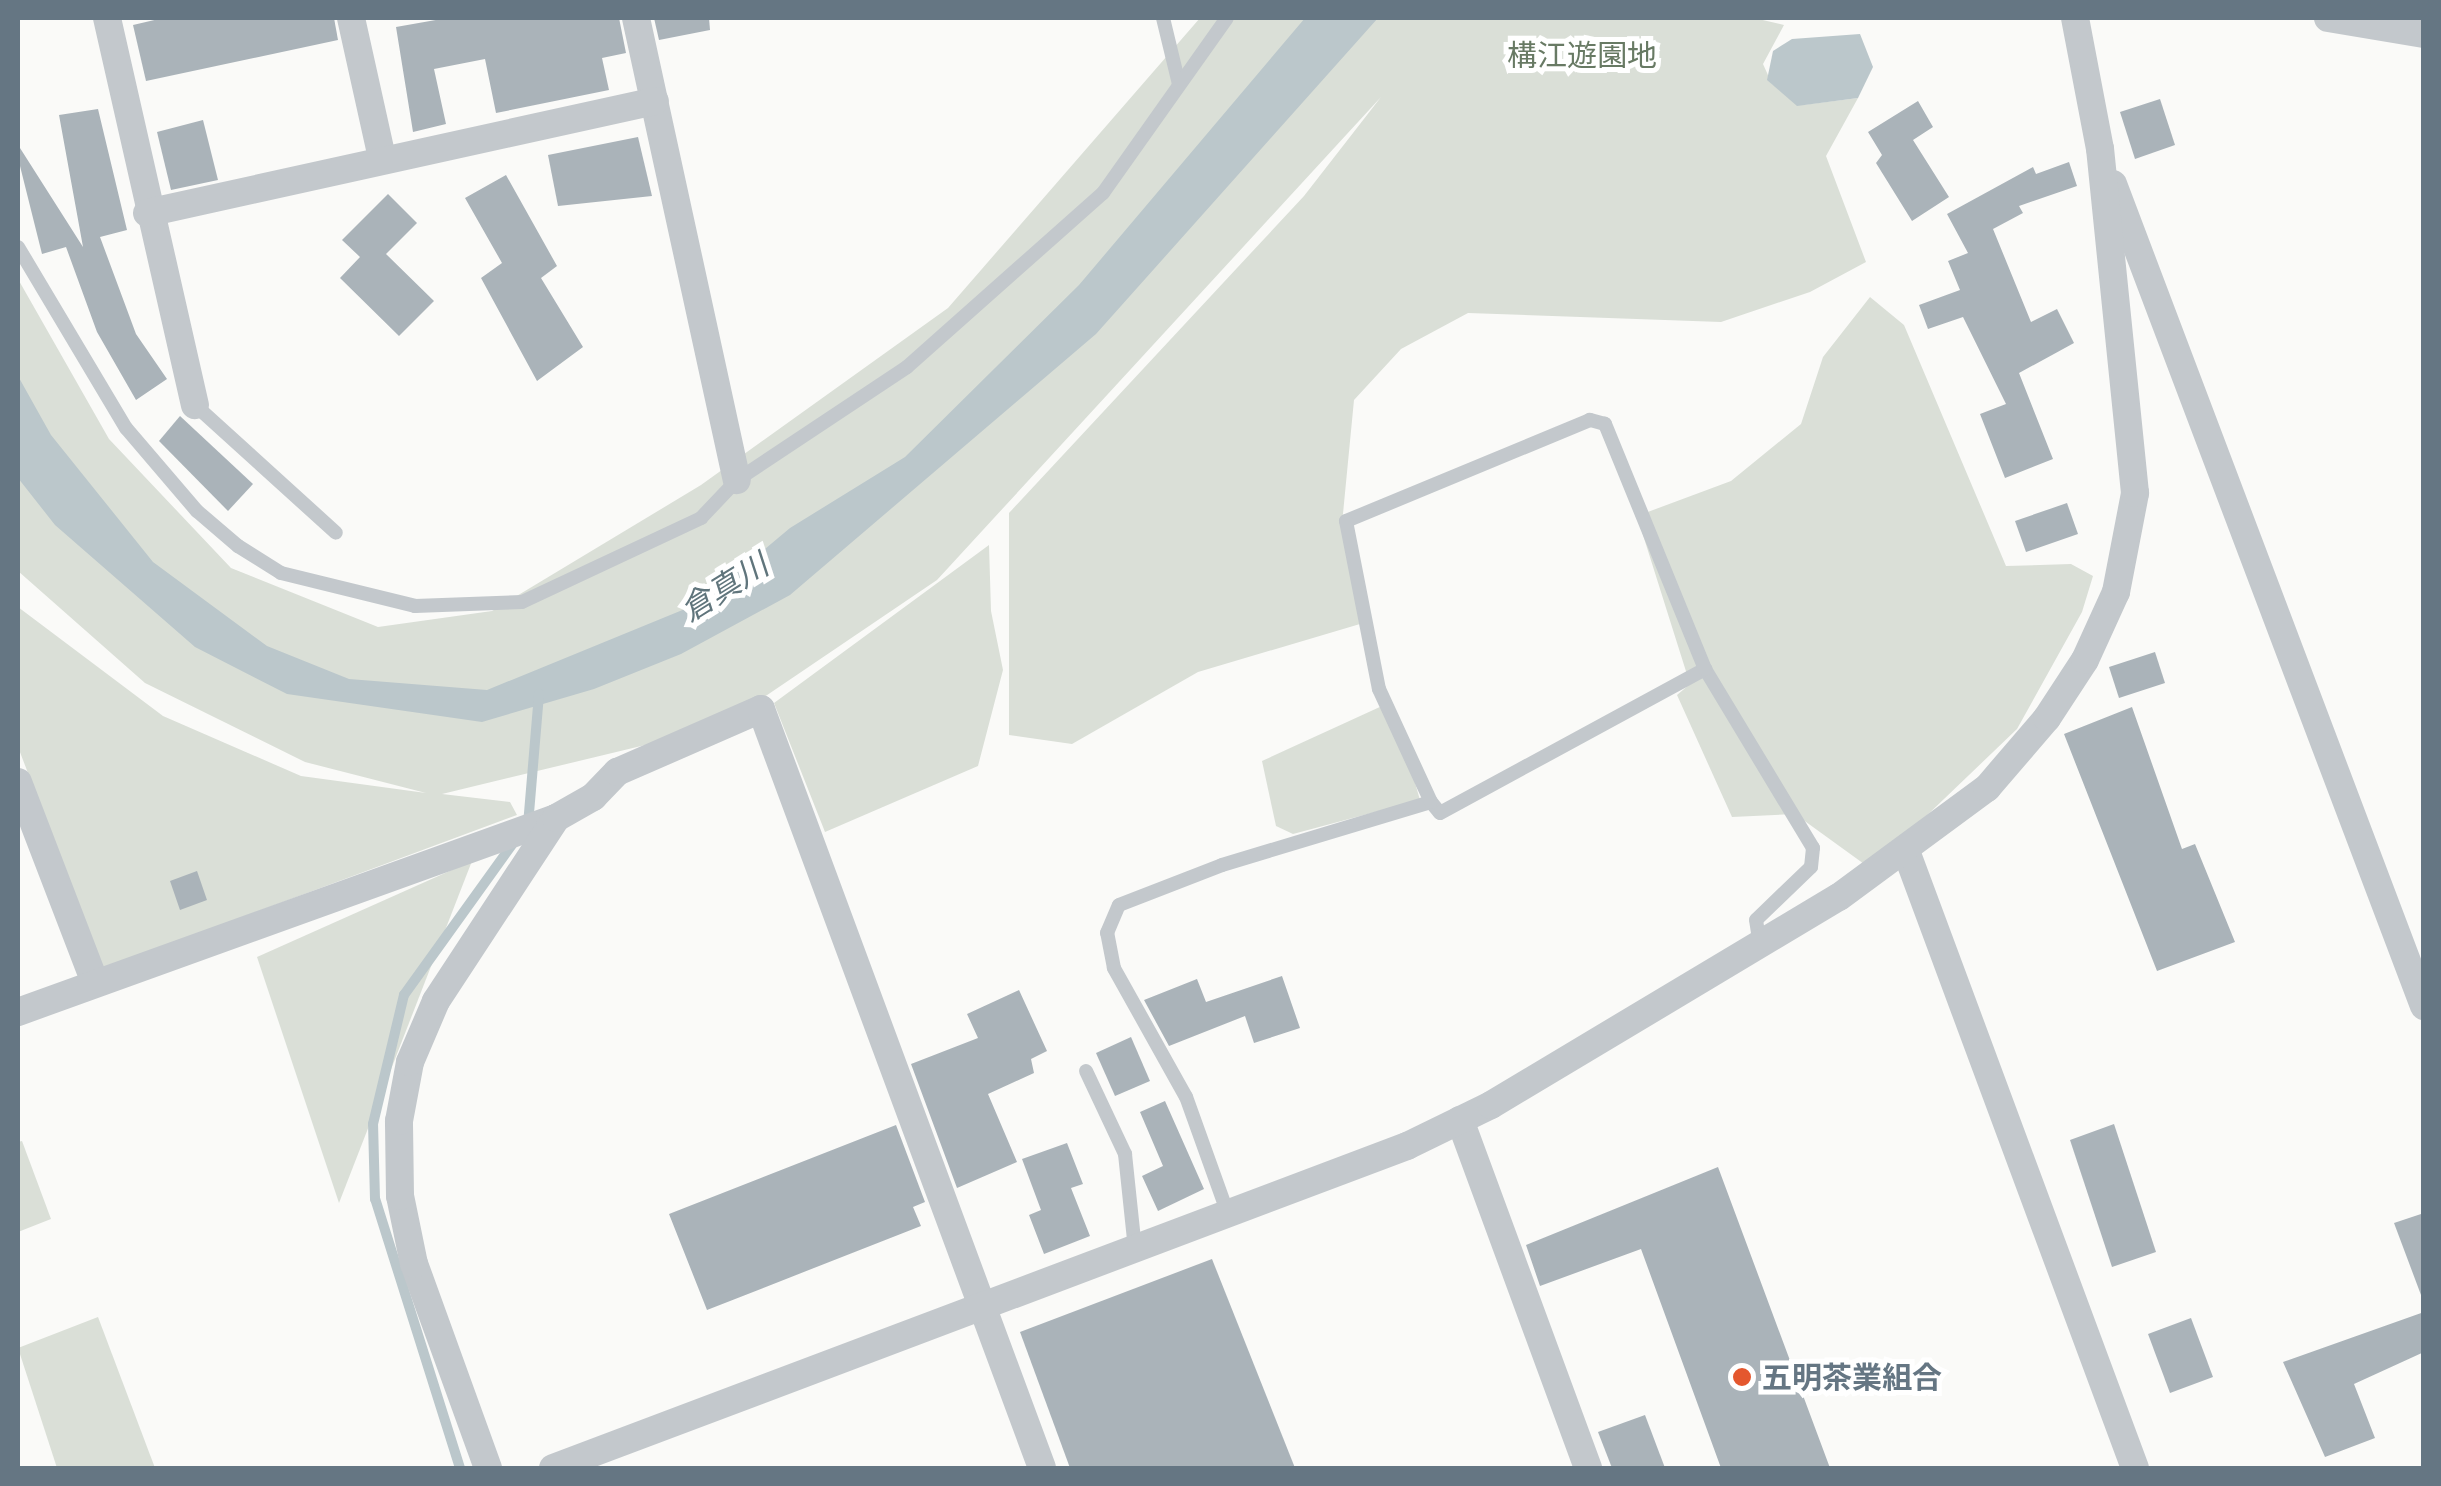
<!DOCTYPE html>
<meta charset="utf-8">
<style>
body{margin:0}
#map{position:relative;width:2441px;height:1486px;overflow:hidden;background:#fafaf8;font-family:Mulish,"Noto Sans JP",sans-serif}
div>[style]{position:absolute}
.green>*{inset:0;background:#dadfd7}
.water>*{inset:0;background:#bbc7cb}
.stream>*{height:10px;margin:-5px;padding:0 5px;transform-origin:5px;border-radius:5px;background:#bbc7cb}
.building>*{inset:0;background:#aab3b9}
.lane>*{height:14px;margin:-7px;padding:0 7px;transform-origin:7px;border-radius:7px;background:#c3c8cc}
.street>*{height:28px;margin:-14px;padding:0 14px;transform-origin:14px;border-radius:14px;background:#c3c8cc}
.dots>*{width:28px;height:28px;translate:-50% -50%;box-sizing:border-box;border:5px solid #fff;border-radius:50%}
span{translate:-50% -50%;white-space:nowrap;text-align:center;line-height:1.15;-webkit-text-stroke:10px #fff;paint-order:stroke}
.park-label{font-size:30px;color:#687a64}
.poi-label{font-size:30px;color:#657683;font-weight:700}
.left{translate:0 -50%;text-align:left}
.water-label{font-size:32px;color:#60757c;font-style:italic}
.frame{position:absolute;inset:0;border:20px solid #657683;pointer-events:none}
</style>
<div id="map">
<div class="green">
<i style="clip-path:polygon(1200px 18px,1754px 18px,1784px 25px,1763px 64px,1772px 84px,1802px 105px,1858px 98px,1826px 156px,1866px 262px,1810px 292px,1721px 322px,1468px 313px,1401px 349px,1354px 400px,1342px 524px,1360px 624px,1198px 672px,1072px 744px,1009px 735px,1009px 513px,1304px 196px,1381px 97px,937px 580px,720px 727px,442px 794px,510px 802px,517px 815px,103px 969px,18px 747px,18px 607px,163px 716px,301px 776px,426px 793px,305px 762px,145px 683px,18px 571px,18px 279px,109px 439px,231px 568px,378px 627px,492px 611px,701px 485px,948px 308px)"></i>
<i style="clip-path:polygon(1870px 297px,1904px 325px,2006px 566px,2071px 564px,2093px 576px,2082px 612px,2017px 729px,1871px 869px,1795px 814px,1732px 817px,1677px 695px,1690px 684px,1637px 516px,1731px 481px,1801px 424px,1823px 357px)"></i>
<i style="clip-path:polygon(989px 545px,991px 611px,1003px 670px,978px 766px,825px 832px,774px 703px)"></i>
<i style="clip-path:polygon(1382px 706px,1403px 741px,1420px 800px,1293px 834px,1276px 826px,1262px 761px)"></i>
<i style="clip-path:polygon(472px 861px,339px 1203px,257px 957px)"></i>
<i style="clip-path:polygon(22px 1141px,51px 1219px,18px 1232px,18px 1142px)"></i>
<i style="clip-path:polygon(98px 1317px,155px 1468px,57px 1468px,18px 1348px)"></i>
</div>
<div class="water">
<i style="clip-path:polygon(1305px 18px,1378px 18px,1096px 334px,790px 595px,681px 654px,594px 689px,482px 722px,287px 694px,195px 647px,55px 525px,18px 478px,18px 376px,51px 435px,153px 562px,267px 646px,349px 679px,487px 690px,702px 602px,790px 528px,905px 457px,1079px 285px)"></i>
<i style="clip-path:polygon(1860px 34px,1873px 67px,1858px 98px,1797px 106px,1767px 80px,1773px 51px,1792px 39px)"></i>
</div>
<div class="stream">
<i style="left:528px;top:825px;width:132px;rotate:-85.2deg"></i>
<i style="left:460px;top:1468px;width:282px;rotate:-107.5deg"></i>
<i style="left:375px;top:1199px;width:75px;rotate:-91.5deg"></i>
<i style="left:373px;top:1124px;width:133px;rotate:-76.5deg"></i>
<i style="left:404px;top:995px;width:188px;rotate:-54.3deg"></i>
</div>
<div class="building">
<i style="clip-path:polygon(163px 18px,334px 18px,338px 40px,146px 81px,133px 25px)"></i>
<i style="clip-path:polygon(447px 18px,619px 18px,626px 53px,602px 58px,609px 90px,496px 113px,485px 59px,434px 69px,446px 124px,413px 132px,396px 27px)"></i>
<i style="clip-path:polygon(654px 18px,709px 18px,710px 30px,659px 40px)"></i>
<i style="clip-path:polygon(2160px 99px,2175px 145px,2135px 159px,2120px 112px)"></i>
<i style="clip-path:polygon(1918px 101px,1933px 127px,1913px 140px,1949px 197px,1912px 221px,1876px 163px,1882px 155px,1868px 132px)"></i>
<i style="clip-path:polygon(98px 109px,127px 230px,100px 237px,136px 334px,167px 379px,136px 400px,97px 332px,66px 247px,42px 254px,18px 158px,20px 148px,83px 247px,59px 115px)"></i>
<i style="clip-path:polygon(203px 120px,218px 180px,171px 190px,157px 132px)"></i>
<i style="clip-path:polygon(638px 137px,652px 196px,558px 206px,548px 155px)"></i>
<i style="clip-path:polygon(2069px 162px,2077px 186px,2019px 206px,2023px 213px,1993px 229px,2031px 322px,2057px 309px,2074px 343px,2019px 373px,2053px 459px,2005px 478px,1980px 414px,2006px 404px,1963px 317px,1928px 329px,1919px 305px,1960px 290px,1948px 261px,1968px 253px,1947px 214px,2033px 167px,2036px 174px)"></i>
<i style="clip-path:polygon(506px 175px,557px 266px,541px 278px,583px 347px,537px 381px,481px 278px,502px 263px,465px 198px)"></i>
<i style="clip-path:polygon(388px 194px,417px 223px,386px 254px,434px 301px,399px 336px,340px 278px,360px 257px,342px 240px)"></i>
<i style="clip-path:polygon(180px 416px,253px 484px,228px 511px,159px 441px)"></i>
<i style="clip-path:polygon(2067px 503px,2078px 534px,2026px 552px,2015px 521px)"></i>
<i style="clip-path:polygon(2155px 652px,2165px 683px,2119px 698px,2109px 667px)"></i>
<i style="clip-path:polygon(2132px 707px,2182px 849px,2195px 844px,2235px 942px,2157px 971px,2064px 734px)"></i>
<i style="clip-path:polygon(197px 871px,207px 900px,180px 910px,170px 881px)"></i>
<i style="clip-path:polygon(1282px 976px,1300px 1028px,1254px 1043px,1245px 1016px,1169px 1046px,1144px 1000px,1197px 979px,1206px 1002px)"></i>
<i style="clip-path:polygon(1019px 990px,1047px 1051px,1031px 1059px,1034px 1073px,988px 1094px,1017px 1162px,957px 1188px,911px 1064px,978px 1038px,967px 1014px)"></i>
<i style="clip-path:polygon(1131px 1037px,1150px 1081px,1115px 1096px,1096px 1053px)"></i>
<i style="clip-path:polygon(1165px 1101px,1204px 1189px,1158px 1211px,1142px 1176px,1163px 1166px,1140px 1112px)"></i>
<i style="clip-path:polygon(2114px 1124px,2156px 1252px,2112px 1267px,2070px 1140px)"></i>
<i style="clip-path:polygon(896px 1125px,925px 1202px,913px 1207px,921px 1226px,707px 1310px,669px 1214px)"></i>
<i style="clip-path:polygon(1067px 1143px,1083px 1184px,1071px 1188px,1090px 1236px,1044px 1254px,1029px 1215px,1041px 1210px,1022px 1159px)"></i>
<i style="clip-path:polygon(1718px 1167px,1830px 1468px,1721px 1468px,1641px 1249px,1540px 1286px,1526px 1245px)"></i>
<i style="clip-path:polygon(2424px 1213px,2424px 1295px,2421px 1295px,2394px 1223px)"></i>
<i style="clip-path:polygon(1212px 1259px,1295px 1468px,1070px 1468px,1020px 1332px)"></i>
<i style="clip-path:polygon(2424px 1312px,2424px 1352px,2354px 1384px,2375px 1438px,2325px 1457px,2283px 1362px)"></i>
<i style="clip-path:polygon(2191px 1318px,2213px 1377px,2170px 1393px,2148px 1334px)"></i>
<i style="clip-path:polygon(1645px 1415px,1665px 1468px,1612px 1468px,1598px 1432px)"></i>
</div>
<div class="lane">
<i style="left:1163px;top:18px;width:68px;rotate:76.4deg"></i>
<i style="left:18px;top:247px;width:211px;rotate:59.2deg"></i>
<i style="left:126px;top:428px;width:109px;rotate:49.5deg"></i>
<i style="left:197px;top:511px;width:54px;rotate:40.5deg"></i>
<i style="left:238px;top:546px;width:51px;rotate:32.1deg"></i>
<i style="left:281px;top:573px;width:138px;rotate:13.8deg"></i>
<i style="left:415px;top:606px;width:107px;rotate:-2.1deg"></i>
<i style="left:522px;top:602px;width:198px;rotate:-25.1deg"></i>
<i style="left:701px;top:518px;width:52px;rotate:-46.5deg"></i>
<i style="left:737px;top:480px;width:204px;rotate:-33.6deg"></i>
<i style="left:907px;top:367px;width:262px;rotate:-41.6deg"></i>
<i style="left:1103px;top:193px;width:214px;rotate:-54.7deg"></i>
<i style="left:195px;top:405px;width:190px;rotate:42.2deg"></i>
<i style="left:1705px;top:669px;width:209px;rotate:58.9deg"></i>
<i style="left:1813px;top:848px;width:19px;rotate:96deg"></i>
<i style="left:1811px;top:867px;width:76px;rotate:136.1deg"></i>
<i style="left:1756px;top:920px;width:24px;rotate:81deg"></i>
<i style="left:1086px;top:1071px;width:92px;rotate:64.8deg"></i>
<i style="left:1125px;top:1154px;width:96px;rotate:84deg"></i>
<i style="left:1228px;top:1214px;width:124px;rotate:-109.7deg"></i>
<i style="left:1186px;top:1097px;width:148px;rotate:-119.2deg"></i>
<i style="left:1114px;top:968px;width:36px;rotate:-101deg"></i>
<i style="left:1107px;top:933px;width:30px;rotate:-67deg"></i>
<i style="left:1119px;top:905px;width:110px;rotate:-21.2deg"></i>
<i style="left:1222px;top:865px;width:218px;rotate:-16.8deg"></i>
<i style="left:1431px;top:802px;width:14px;rotate:51deg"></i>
<i style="left:1440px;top:813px;width:302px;rotate:-28.5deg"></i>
<i style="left:1705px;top:669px;width:265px;rotate:-112.2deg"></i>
<i style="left:1605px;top:424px;width:16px;rotate:-165deg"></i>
<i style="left:1590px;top:420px;width:264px;rotate:157.5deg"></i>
<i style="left:1346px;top:521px;width:171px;rotate:78.9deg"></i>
<i style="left:1379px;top:689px;width:124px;rotate:65.3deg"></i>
</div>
<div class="street">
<i style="left:107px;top:18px;width:397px;rotate:77.2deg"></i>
<i style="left:351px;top:18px;width:143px;rotate:77.5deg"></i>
<i style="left:636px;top:18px;width:473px;rotate:77.7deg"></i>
<i style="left:2328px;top:18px;width:97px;rotate:9.5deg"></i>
<i style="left:2113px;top:184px;width:879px;rotate:69.28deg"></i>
<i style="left:147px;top:213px;width:520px;rotate:-12.43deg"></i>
<i style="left:18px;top:782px;width:215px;rotate:69deg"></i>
<i style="left:1906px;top:851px;width:658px;rotate:69.64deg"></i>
<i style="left:18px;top:1012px;width:572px;rotate:-19.83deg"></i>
<i style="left:1460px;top:1120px;width:371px;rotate:69.8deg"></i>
<i style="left:488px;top:1468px;width:217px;rotate:-109.9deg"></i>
<i style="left:414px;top:1264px;width:69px;rotate:-101.6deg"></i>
<i style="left:400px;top:1196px;width:75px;rotate:-90.8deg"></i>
<i style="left:399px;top:1121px;width:60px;rotate:-79.4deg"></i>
<i style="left:410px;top:1062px;width:66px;rotate:-66.9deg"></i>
<i style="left:436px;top:1001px;width:219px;rotate:-56.7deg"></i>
<i style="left:556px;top:818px;width:43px;rotate:-29.6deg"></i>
<i style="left:593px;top:797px;width:35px;rotate:-46deg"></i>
<i style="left:617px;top:772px;width:157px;rotate:-23.6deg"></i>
<i style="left:761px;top:709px;width:809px;rotate:69.68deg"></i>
<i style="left:553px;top:1468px;width:913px;rotate:-20.66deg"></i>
<i style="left:1407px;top:1146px;width:93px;rotate:-26deg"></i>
<i style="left:1491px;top:1105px;width:405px;rotate:-30.9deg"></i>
<i style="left:1839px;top:897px;width:184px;rotate:-36.4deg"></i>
<i style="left:1987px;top:788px;width:92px;rotate:-49.4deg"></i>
<i style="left:2047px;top:718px;width:69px;rotate:-56.8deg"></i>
<i style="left:2085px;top:660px;width:75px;rotate:-65.5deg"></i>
<i style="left:2116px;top:592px;width:101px;rotate:-79.1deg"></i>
<i style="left:2135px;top:493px;width:346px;rotate:-95.8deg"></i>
<i style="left:2100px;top:149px;width:133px;rotate:-100.8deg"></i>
</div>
<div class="dots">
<i style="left:1742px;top:1377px;background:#e4572e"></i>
</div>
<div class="park-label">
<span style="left:1582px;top:55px">構江遊園地</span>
</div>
<div class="poi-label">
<span class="left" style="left:1762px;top:1377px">五明茶業組合</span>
</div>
<div class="water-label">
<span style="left:724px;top:587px;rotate:-32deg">倉真川</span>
</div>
<div class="frame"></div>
</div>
